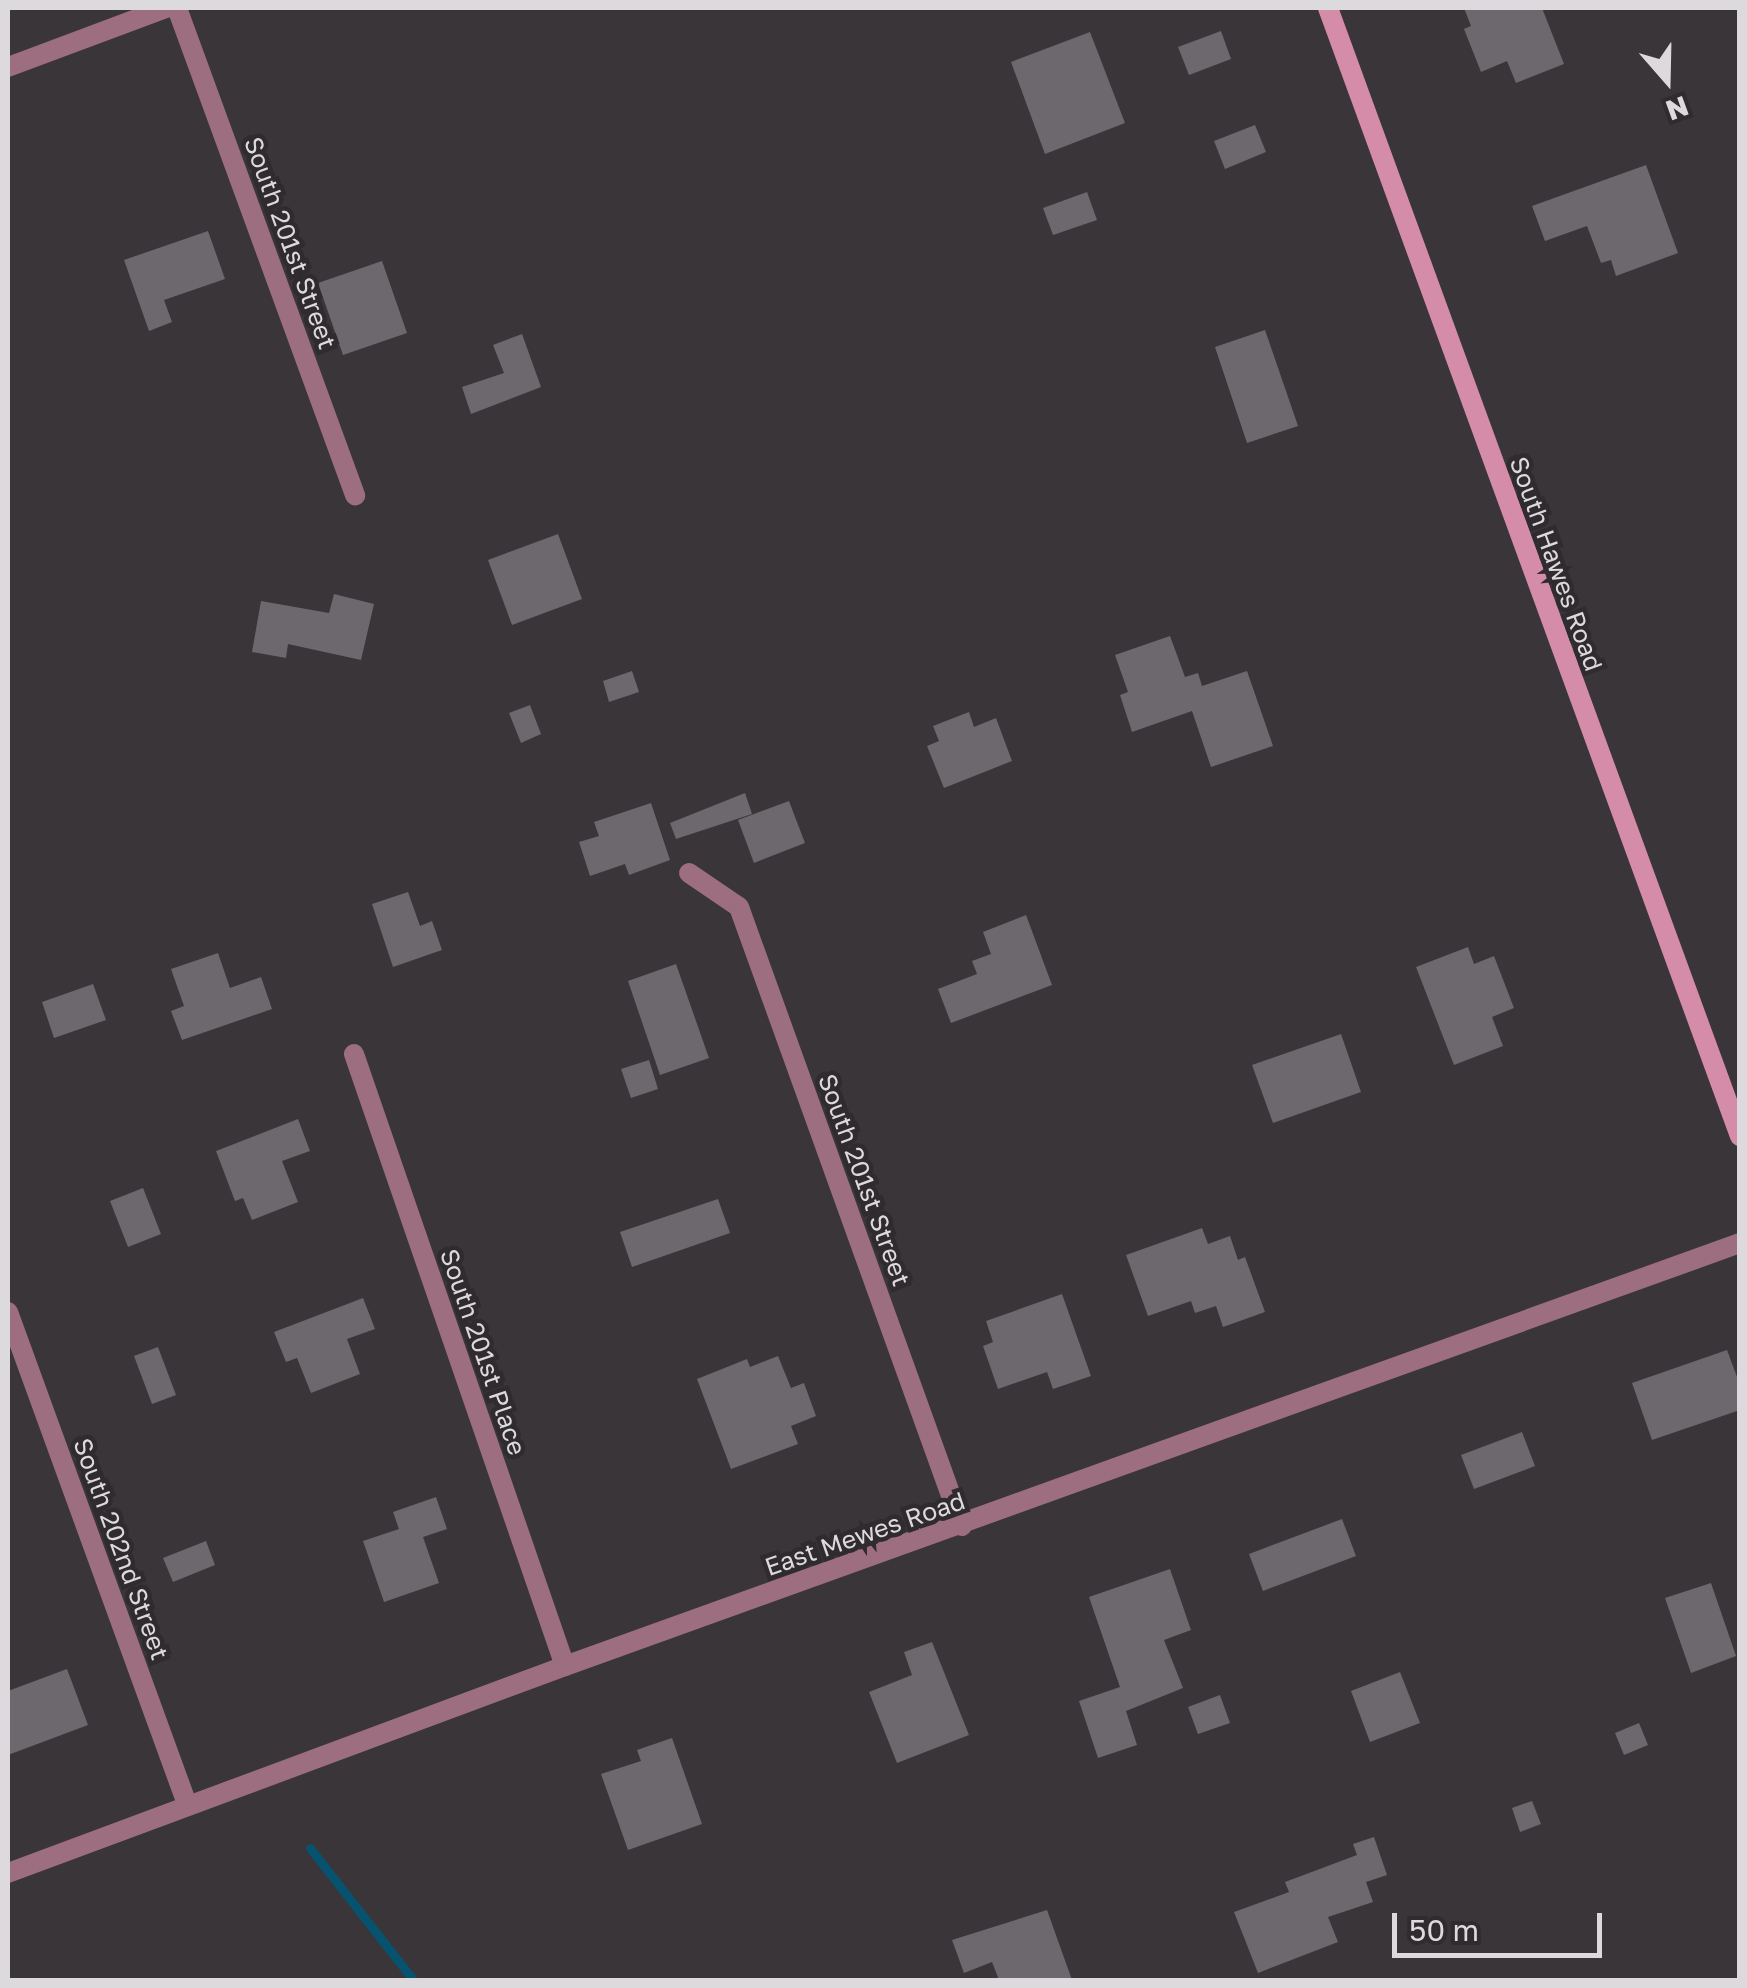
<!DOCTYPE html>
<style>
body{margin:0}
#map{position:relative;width:1747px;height:1988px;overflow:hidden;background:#393539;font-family:"Golos Text",sans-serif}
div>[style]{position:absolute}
.stream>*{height:9px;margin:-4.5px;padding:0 4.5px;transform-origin:4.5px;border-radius:4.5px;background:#07526f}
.building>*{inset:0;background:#6d686d}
.minor>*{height:20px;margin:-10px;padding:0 10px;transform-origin:10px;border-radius:10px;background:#9c6e80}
.tertiary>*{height:20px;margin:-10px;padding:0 10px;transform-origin:10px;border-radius:10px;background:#9c6e80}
.secondary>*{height:20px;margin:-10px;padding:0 10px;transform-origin:10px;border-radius:10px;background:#d58ca8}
span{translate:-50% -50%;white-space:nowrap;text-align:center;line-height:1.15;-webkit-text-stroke:9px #2f2b2f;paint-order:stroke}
.street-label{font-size:25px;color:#dddadd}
.frame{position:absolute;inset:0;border:10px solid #dddadd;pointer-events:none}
.north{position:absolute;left:1617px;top:30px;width:100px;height:100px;-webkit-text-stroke:8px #2f2b2f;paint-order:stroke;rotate:160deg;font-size:28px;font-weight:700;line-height:40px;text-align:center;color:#dddadd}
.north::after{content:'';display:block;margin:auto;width:35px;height:45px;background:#dddadd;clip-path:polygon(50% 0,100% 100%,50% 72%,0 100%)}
.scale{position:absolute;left:1392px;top:1913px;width:210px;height:45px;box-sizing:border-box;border:5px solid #dddadd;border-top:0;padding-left:12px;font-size:30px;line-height:35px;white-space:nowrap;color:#dddadd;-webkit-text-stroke:8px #2f2b2f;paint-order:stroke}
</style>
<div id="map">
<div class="stream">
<i style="left:310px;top:1848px;width:167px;rotate:52deg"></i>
</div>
<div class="building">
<i style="clip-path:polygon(1464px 8px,1542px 8px,1564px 64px,1516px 83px,1507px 61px,1481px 72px,1464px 29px,1471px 26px)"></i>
<i style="clip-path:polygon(1221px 31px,1231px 59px,1189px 75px,1178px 47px)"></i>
<i style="clip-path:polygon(1090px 32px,1125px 123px,1045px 154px,1011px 62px)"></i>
<i style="clip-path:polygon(1255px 125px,1266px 152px,1225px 169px,1214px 141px)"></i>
<i style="clip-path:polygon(1646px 165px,1678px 253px,1616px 276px,1611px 260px,1601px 263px,1587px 226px,1545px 241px,1532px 206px)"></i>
<i style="clip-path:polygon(1087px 192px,1097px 220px,1053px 235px,1043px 208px)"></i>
<i style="clip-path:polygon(208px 231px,225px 279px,164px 300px,172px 322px,149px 331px,124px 260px)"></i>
<i style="clip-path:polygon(382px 261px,407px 333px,343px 355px,318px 283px)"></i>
<i style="clip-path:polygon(1265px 330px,1298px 426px,1247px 443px,1215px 347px)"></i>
<i style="clip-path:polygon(522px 334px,541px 387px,471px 414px,462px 387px,504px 373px,493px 345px)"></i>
<i style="clip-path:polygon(558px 534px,582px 599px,512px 625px,488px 560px)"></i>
<i style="clip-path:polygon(334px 594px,374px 604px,361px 660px,288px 644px,286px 658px,252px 652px,261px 601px,329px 613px)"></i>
<i style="clip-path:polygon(1170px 636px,1185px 677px,1198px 673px,1202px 686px,1247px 671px,1273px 746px,1211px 767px,1192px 711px,1132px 732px,1120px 695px,1128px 692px,1115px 655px)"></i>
<i style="clip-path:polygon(632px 671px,639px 692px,609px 702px,603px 681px)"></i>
<i style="clip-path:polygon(530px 705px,541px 734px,521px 743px,509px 713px)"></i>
<i style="clip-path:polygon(969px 712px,974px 727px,996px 718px,1012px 761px,944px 788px,927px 746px,939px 741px,933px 726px)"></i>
<i style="clip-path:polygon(745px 793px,752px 814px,676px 839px,670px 823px)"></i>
<i style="clip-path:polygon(789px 801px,805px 843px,754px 863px,738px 820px)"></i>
<i style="clip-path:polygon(651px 803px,670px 860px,629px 875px,625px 864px,590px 876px,579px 842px,599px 836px,594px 822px)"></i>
<i style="clip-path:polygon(408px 892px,420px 926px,432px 921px,442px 950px,393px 967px,372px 904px)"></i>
<i style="clip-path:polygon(1026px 915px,1052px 985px,951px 1023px,938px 989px,977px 974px,972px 961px,991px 954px,983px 932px)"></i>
<i style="clip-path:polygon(1468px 947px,1474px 964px,1494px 956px,1514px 1008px,1492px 1017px,1503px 1046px,1454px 1065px,1416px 967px)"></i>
<i style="clip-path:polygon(218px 953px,230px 988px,261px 977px,272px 1009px,182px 1040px,171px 1011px,184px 1006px,171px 969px)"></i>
<i style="clip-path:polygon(676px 964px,709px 1058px,660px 1075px,628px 981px)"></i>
<i style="clip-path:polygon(93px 984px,106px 1020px,54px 1038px,42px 1002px)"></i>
<i style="clip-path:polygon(1341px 1034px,1361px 1092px,1273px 1123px,1252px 1065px)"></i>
<i style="clip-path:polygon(649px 1060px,658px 1089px,631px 1098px,621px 1069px)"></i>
<i style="clip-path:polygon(298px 1119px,310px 1151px,282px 1161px,298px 1202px,252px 1220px,243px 1198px,235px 1201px,216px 1151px)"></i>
<i style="clip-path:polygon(143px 1188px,161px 1234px,128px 1247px,110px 1201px)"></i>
<i style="clip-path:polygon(718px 1199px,730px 1233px,632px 1267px,620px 1232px)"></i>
<i style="clip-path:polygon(1202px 1228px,1208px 1244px,1230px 1236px,1238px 1260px,1245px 1257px,1265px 1312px,1223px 1327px,1216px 1306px,1195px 1313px,1191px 1301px,1148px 1316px,1126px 1255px)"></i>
<i style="clip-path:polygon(1062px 1294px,1091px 1376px,1053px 1389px,1047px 1372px,998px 1389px,983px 1346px,993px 1342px,986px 1321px)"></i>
<i style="clip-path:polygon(363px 1298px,375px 1329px,347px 1339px,360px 1374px,311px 1393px,297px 1358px,286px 1362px,274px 1332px)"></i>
<i style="clip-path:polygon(158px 1347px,176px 1395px,152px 1404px,134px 1356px)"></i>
<i style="clip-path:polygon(1727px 1350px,1740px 1385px,1740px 1410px,1652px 1440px,1632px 1383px)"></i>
<i style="clip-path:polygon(778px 1356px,791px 1388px,804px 1383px,816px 1416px,791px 1426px,798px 1444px,731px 1469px,697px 1379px,747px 1359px,750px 1367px)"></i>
<i style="clip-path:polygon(1522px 1432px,1535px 1466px,1474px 1489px,1461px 1455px)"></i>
<i style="clip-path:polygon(436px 1497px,447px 1529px,423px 1537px,439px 1583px,384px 1602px,363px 1541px,399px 1529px,393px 1512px)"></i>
<i style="clip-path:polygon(1342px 1519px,1356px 1556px,1263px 1591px,1249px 1554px)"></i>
<i style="clip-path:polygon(206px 1541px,215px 1565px,173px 1582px,163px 1558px)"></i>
<i style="clip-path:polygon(1170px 1569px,1191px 1630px,1164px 1640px,1183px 1688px,1126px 1711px,1137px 1745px,1098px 1758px,1079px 1701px,1120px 1687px,1089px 1597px)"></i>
<i style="clip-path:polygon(1711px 1583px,1736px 1656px,1691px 1673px,1665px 1598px)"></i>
<i style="clip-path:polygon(932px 1642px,969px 1735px,897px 1763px,869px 1692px,912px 1675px,904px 1652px)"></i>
<i style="clip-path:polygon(67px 1669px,88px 1725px,8px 1755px,8px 1691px)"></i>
<i style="clip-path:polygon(1400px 1672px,1420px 1723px,1370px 1742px,1351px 1691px)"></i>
<i style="clip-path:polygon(1220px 1695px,1230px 1723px,1198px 1734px,1188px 1707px)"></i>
<i style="clip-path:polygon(1639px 1723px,1648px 1745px,1624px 1755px,1615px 1733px)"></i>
<i style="clip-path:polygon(672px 1738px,702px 1824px,628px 1850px,601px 1774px,641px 1761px,637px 1750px)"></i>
<i style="clip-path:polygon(1532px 1801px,1541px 1824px,1520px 1832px,1512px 1808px)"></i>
<i style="clip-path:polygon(1374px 1837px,1387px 1875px,1366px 1882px,1373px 1902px,1328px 1917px,1338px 1942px,1258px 1973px,1234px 1912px,1289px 1892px,1285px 1882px,1357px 1855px,1353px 1844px)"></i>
<i style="clip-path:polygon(1047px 1910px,1072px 1980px,999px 1980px,992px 1962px,964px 1973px,952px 1940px)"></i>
</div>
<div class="minor">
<i style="left:177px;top:8px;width:519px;rotate:69.92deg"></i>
<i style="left:689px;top:873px;width:60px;rotate:34.2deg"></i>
<i style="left:739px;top:907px;width:658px;rotate:70.19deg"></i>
<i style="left:354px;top:1054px;width:647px;rotate:70.98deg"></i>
<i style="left:8px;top:1312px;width:524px;rotate:70.01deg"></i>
<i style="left:8px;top:1873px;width:594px;rotate:-20.39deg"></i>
<i style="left:565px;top:1666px;width:1249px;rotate:-19.8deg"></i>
</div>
<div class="tertiary">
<i style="left:8px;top:67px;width:169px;rotate:-20.5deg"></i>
</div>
<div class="secondary">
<i style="left:1328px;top:8px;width:1201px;rotate:69.94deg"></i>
</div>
<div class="street-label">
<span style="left:290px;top:243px;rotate:70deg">South 201st Street</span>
<span style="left:1556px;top:564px;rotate:70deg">South Hawes Road</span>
<span style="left:864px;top:1180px;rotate:70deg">South 201st Street</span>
<span style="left:483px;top:1352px;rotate:71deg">South 201st Place</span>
<span style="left:865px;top:1534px;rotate:-19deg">East Mewes Road</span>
<span style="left:121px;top:1549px;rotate:70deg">South 202nd Street</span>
</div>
<div class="frame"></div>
<div class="north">N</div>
<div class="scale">50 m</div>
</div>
